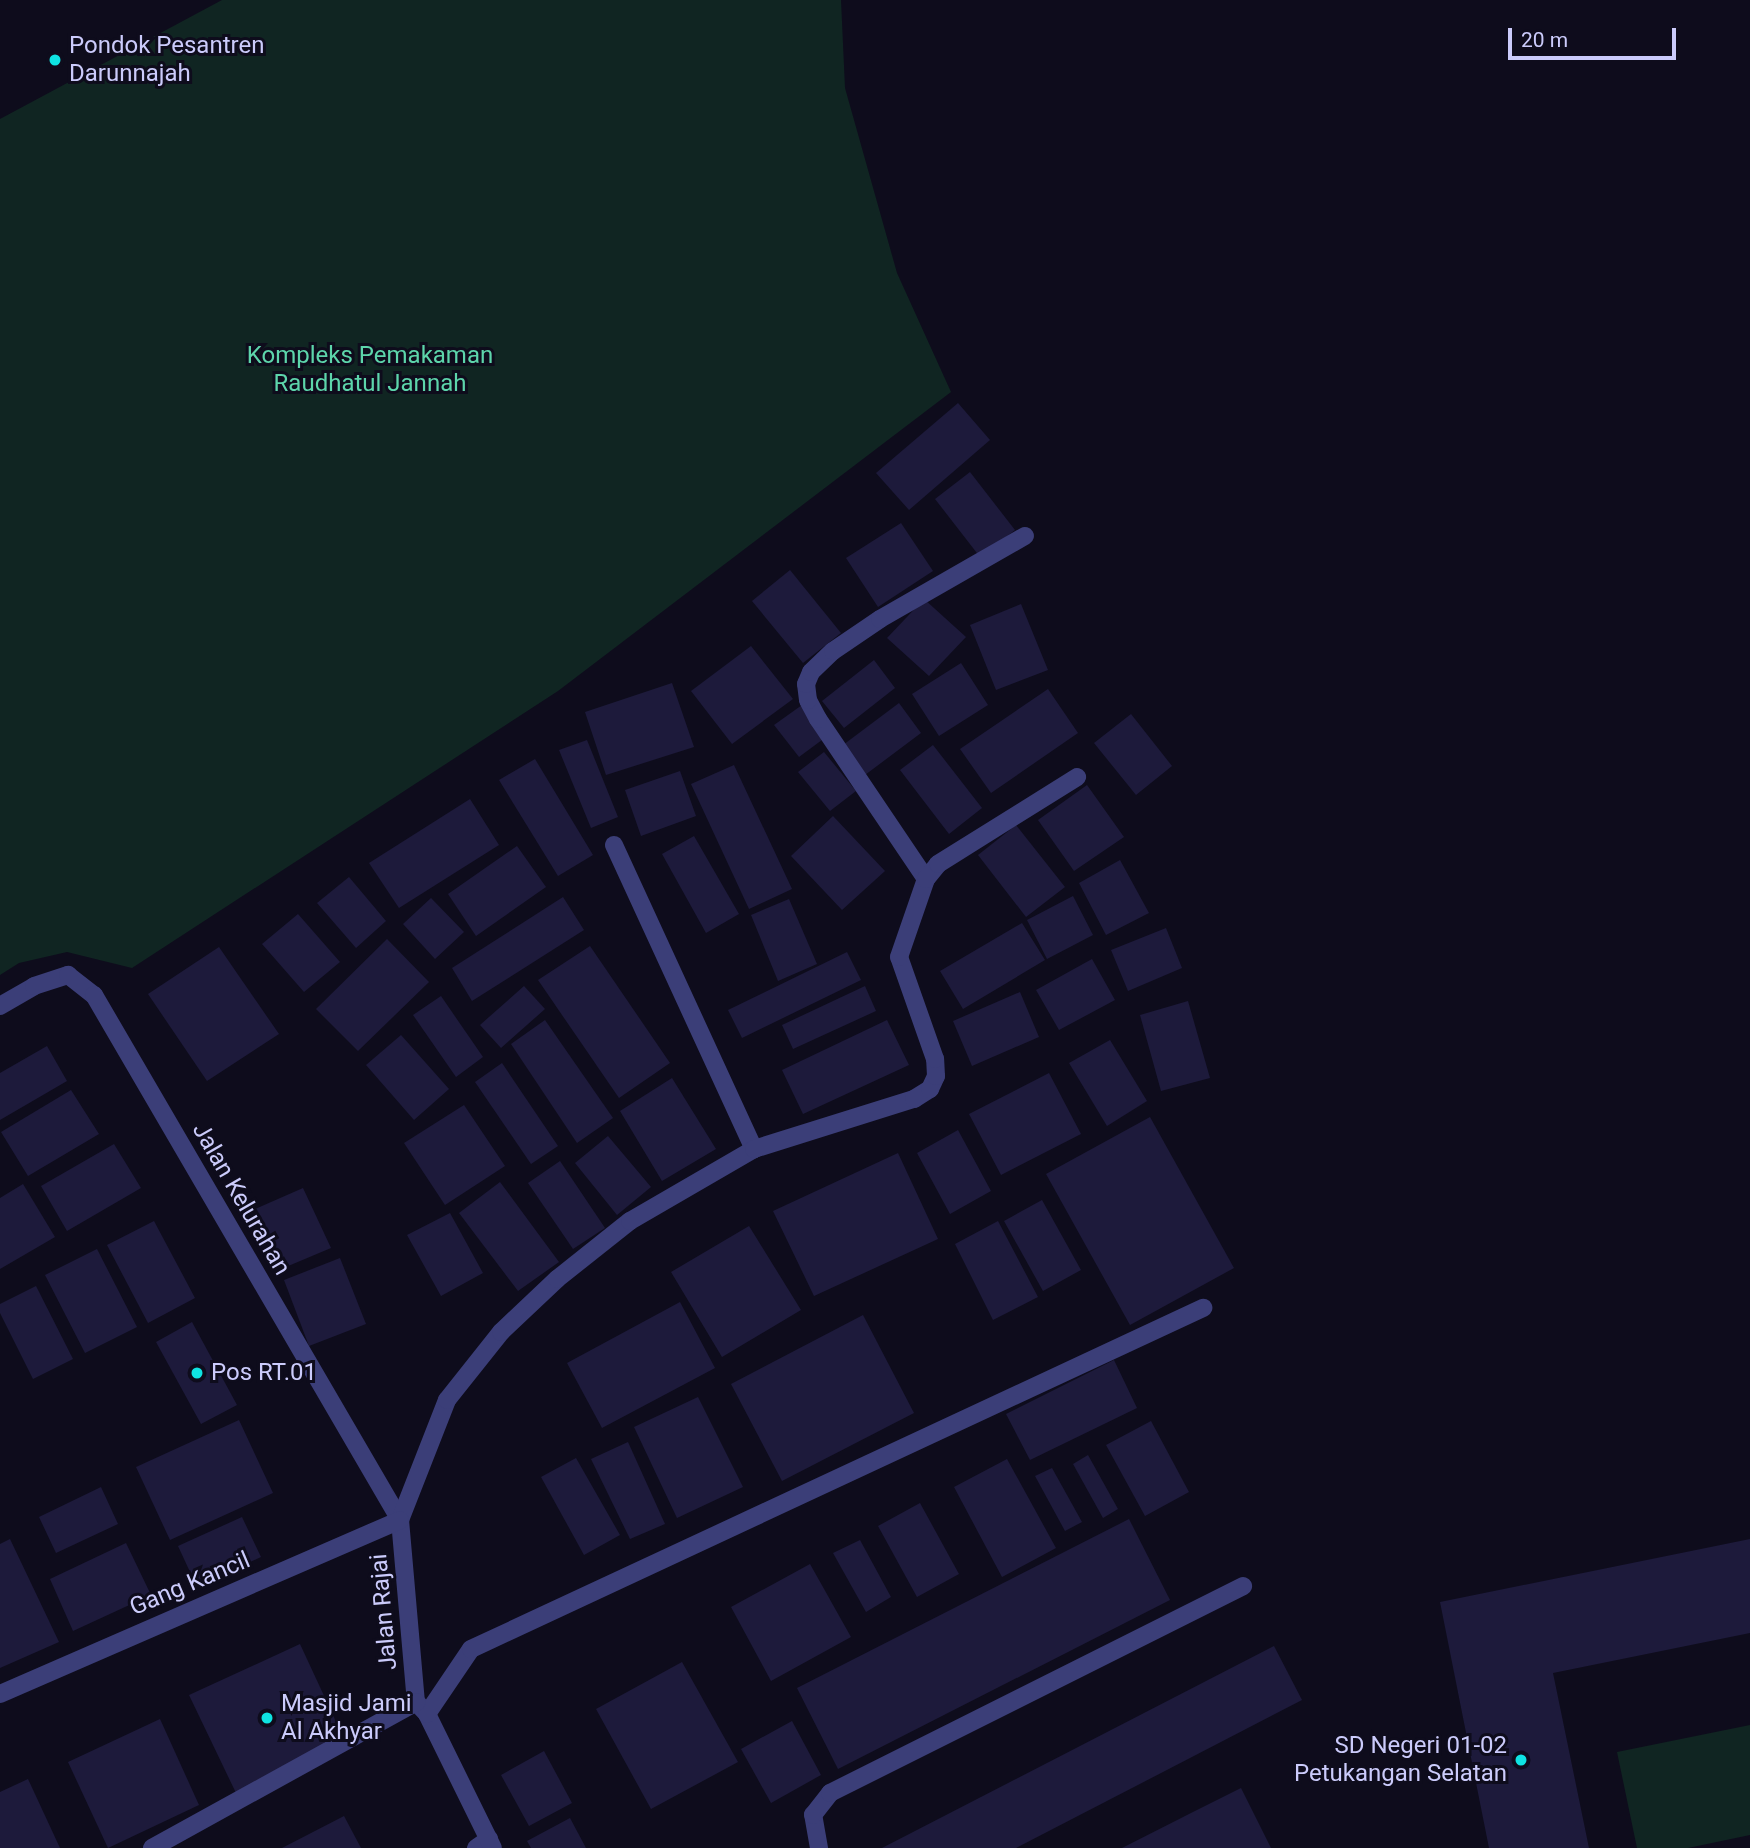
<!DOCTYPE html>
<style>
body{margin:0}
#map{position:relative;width:1750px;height:1848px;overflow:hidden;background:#0e0c1c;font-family:Roboto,sans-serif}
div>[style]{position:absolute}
.green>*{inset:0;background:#102522}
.building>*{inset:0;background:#1d1a3b}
.lane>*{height:18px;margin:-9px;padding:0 9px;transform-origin:9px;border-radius:9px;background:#3b3e78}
.street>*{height:18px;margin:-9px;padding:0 9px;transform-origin:9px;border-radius:9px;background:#3b3e78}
.dots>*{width:19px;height:19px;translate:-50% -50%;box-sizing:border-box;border:4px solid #0e0c1c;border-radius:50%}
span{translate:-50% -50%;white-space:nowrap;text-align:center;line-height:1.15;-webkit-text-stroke:6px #0e0c1c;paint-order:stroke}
.poi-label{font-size:24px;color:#cbcbfb}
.left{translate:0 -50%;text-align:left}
.right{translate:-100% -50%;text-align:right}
.park-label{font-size:24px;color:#5dd5ab}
.street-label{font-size:24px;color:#cbcbfb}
.scale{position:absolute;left:1508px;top:28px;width:168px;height:32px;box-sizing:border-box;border:4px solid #cbcbfb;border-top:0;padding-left:9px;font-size:21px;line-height:24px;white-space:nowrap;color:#cbcbfb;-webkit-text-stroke:5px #0e0c1c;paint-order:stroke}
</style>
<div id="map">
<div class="green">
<i style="clip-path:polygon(222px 0,841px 0,845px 88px,897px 273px,951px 392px,558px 691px,132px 968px,67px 952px,19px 963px,0 975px,0 119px)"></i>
<i style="clip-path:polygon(1750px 1725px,1750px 1835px,1688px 1848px,1637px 1848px,1617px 1752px)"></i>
</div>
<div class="building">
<i style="clip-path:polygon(958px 403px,990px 440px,909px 510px,876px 473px)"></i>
<i style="clip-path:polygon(970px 472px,1015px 530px,980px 557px,935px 499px)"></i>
<i style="clip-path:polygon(901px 523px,933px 571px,878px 607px,846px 558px)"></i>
<i style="clip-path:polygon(790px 570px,841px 633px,803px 663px,752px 601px)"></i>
<i style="clip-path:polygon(924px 599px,966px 637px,929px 676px,887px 638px)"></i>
<i style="clip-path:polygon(1021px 604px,1048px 670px,996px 690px,970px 625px)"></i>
<i style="clip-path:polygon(751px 646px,793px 699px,732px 744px,691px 691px)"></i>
<i style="clip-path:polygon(874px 660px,895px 688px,844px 728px,822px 701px)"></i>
<i style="clip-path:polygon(961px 663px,988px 705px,939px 736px,912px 694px)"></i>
<i style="clip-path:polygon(672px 683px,694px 747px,606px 775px,585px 712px)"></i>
<i style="clip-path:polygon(1048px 689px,1078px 733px,991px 793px,960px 749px)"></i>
<i style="clip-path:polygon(899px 703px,921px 733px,865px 775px,843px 745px)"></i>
<i style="clip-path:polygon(802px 705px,826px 737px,799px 757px,774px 725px)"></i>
<i style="clip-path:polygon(1131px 714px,1172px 766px,1136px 795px,1094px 743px)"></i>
<i style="clip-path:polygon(587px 740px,618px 817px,591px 828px,559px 750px)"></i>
<i style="clip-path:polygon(933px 745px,982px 808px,949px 834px,900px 770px)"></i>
<i style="clip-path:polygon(824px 752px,856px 791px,830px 811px,798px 772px)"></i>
<i style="clip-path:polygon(535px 759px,593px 855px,558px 876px,499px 780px)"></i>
<i style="clip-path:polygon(734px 765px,792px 889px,749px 909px,691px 784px)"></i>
<i style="clip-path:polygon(680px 771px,696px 816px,641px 836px,625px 790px)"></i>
<i style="clip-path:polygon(1087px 785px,1124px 837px,1074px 871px,1038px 820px)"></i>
<i style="clip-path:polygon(470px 799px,499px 845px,399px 908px,369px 863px)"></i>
<i style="clip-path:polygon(833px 816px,885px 871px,842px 910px,791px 856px)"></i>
<i style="clip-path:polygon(1016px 825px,1065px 887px,1026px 917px,978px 855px)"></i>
<i style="clip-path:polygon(694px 836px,739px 914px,706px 933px,662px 854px)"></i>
<i style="clip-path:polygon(517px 846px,546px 887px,476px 936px,448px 894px)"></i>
<i style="clip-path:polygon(1120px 860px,1149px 913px,1106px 935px,1079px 883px)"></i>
<i style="clip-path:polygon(349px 877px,386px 921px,356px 948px,317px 903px)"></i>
<i style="clip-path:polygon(1073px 896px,1093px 935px,1047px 959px,1027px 920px)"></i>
<i style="clip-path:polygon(563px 897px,584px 930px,472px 1001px,452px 968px)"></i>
<i style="clip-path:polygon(431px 898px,464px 932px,435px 959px,403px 924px)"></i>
<i style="clip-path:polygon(789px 899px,817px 964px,778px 981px,751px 915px)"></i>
<i style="clip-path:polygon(298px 914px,340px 962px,304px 992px,262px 944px)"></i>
<i style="clip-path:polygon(1022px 923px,1045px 960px,963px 1009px,940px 971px)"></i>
<i style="clip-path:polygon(1166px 928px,1182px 968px,1128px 991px,1111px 950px)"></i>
<i style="clip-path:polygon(387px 939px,429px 982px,358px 1051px,316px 1009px)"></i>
<i style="clip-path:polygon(590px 946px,670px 1063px,619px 1098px,538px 980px)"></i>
<i style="clip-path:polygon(219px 947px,279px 1034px,207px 1081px,148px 994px)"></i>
<i style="clip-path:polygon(847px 952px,861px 980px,742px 1038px,728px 1010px)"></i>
<i style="clip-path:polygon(1092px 959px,1115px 1000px,1059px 1030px,1036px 990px)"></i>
<i style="clip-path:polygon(524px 986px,545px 1009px,501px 1048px,480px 1025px)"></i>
<i style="clip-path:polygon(865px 986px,876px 1011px,793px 1049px,782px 1025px)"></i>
<i style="clip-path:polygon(1020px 992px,1039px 1037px,972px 1066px,953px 1021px)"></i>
<i style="clip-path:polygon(441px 996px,483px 1057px,456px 1077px,413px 1015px)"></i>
<i style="clip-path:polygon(1188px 1001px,1210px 1078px,1161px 1091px,1140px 1015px)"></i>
<i style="clip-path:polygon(545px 1020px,613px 1118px,577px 1143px,511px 1044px)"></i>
<i style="clip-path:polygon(887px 1020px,909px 1065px,803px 1114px,782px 1070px)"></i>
<i style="clip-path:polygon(401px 1035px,449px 1089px,414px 1120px,366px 1065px)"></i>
<i style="clip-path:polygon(1110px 1040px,1147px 1101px,1107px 1126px,1069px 1063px)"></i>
<i style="clip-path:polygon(47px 1046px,67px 1081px,0 1120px,0 1073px)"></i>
<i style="clip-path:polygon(502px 1063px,558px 1146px,531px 1164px,475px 1082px)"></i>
<i style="clip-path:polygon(1049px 1073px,1081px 1134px,1001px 1175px,969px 1114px)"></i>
<i style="clip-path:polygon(672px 1078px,716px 1149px,662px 1181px,620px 1111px)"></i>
<i style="clip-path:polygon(71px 1090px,99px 1134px,28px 1176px,1px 1132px)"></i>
<i style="clip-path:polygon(464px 1105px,505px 1166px,445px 1205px,404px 1143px)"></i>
<i style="clip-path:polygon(1150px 1117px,1234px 1268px,1130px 1325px,1046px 1174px)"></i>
<i style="clip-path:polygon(958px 1130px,991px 1191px,950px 1214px,917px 1153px)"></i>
<i style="clip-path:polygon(608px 1136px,651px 1187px,617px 1215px,575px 1163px)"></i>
<i style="clip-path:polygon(114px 1144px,141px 1188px,67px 1231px,41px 1186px)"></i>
<i style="clip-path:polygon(898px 1153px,938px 1239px,814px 1296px,773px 1211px)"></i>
<i style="clip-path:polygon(560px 1161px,605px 1228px,573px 1249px,528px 1183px)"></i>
<i style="clip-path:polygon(500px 1182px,559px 1262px,518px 1291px,459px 1213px)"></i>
<i style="clip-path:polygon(23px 1184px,55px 1237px,0 1269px,0 1198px)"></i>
<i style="clip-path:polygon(303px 1188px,331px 1248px,274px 1272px,248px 1212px)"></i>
<i style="clip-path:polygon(1042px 1200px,1081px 1270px,1043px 1291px,1004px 1221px)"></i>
<i style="clip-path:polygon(450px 1213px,483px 1273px,441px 1296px,407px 1235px)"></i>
<i style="clip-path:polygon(154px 1221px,195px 1298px,148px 1323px,107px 1245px)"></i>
<i style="clip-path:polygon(998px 1221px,1038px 1297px,993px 1320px,955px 1244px)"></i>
<i style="clip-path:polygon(749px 1226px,801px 1310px,722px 1357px,671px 1272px)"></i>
<i style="clip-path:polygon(97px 1249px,137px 1327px,85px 1353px,45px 1275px)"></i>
<i style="clip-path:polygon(340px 1258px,366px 1324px,309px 1346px,284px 1280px)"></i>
<i style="clip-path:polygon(36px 1286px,73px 1359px,33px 1379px,0 1313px,0 1304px)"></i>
<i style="clip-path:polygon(680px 1302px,715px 1368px,602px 1428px,567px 1363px)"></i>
<i style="clip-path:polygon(863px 1315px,914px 1413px,782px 1481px,731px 1384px)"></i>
<i style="clip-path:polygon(192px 1322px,237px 1405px,201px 1424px,156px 1342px)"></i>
<i style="clip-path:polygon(1114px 1360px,1137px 1408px,1030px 1460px,1006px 1414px)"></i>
<i style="clip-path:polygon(698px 1397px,743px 1487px,677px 1518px,634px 1427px)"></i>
<i style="clip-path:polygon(239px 1420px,273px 1493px,170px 1540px,136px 1467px)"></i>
<i style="clip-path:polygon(1151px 1421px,1189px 1492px,1145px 1516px,1106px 1445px)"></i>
<i style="clip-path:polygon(628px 1442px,665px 1524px,630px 1539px,591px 1459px)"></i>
<i style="clip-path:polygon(1088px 1455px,1118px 1509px,1103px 1518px,1073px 1464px)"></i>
<i style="clip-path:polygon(576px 1458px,620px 1535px,584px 1555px,541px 1477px)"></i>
<i style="clip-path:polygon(1007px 1459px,1056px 1548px,1002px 1577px,954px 1487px)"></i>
<i style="clip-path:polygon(1052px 1468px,1082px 1522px,1065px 1531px,1035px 1476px)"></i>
<i style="clip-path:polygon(101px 1487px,118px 1524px,56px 1553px,39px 1517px)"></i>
<i style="clip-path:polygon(920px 1503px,959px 1574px,917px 1597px,878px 1526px)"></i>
<i style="clip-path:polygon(242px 1517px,261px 1557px,197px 1587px,178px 1546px)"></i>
<i style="clip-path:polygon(1129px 1519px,1170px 1600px,838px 1769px,797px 1688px)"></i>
<i style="clip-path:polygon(10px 1539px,59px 1642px,0 1668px,0 1544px)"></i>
<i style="clip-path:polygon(1750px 1539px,1750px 1633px,1553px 1673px,1589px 1848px,1489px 1848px,1440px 1602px)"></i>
<i style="clip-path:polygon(860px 1540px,891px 1597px,866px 1612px,833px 1553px)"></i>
<i style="clip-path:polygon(126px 1543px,151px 1595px,73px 1631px,50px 1579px)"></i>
<i style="clip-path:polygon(810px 1564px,851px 1637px,771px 1681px,731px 1607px)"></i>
<i style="clip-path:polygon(300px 1644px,345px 1741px,236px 1793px,189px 1695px)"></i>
<i style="clip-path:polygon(1274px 1646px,1302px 1700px,1163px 1772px,1016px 1848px,882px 1848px)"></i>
<i style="clip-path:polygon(682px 1662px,738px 1762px,651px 1809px,596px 1709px)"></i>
<i style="clip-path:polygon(160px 1719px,199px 1805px,108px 1848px,68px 1762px)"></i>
<i style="clip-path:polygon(792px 1721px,821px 1775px,771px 1803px,741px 1749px)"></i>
<i style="clip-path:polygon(544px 1751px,572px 1803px,529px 1826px,501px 1775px)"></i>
<i style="clip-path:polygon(28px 1779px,60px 1848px,0 1848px,0 1792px)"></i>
<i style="clip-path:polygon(1241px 1788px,1271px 1848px,1122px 1848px,1191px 1813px)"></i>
<i style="clip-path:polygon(344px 1816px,361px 1848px,282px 1848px)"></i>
<i style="clip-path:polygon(570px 1818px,586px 1848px,531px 1848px,527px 1841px)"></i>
</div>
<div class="lane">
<i style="left:476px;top:1848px;width:16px;rotate:-35deg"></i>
</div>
<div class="street">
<i style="left:614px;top:845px;width:335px;rotate:65.3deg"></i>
<i style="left:926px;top:879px;width:193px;rotate:-124deg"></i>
<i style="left:818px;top:719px;width:21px;rotate:-118deg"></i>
<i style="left:808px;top:700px;width:16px;rotate:-97deg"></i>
<i style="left:806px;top:684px;width:13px;rotate:-67deg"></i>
<i style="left:811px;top:672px;width:30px;rotate:-44deg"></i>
<i style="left:833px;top:651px;width:57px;rotate:-34.2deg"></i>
<i style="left:880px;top:619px;width:167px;rotate:-29.8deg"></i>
<i style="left:0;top:1006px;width:39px;rotate:-30deg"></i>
<i style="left:34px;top:986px;width:36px;rotate:-18deg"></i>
<i style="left:68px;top:975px;width:33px;rotate:38deg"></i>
<i style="left:94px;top:995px;width:608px;rotate:59.76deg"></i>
<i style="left:400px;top:1520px;width:183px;rotate:85deg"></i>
<i style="left:416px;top:1702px;width:16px;rotate:47deg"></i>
<i style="left:427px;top:1714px;width:149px;rotate:63.8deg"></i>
<i style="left:400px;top:1520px;width:129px;rotate:-68.6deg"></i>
<i style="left:447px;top:1400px;width:87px;rotate:-51.5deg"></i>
<i style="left:501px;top:1332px;width:77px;rotate:-43.4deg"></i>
<i style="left:557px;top:1279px;width:93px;rotate:-38.5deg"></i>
<i style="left:630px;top:1221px;width:143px;rotate:-30.1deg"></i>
<i style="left:754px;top:1149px;width:168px;rotate:-17.4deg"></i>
<i style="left:914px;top:1099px;width:19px;rotate:-32deg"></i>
<i style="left:930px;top:1089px;width:14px;rotate:-65deg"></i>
<i style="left:936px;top:1076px;width:17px;rotate:-93deg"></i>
<i style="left:935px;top:1059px;width:108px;rotate:-109.4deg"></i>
<i style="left:899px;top:957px;width:83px;rotate:-70.9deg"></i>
<i style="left:926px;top:879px;width:19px;rotate:-51deg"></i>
<i style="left:938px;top:864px;width:164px;rotate:-32deg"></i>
<i style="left:0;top:1694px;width:436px;rotate:-23.5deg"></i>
<i style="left:427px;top:1714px;width:78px;rotate:-55.9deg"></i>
<i style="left:471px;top:1649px;width:808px;rotate:-24.98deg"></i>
<i style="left:152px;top:1848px;width:302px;rotate:-28.9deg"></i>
<i style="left:819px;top:1848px;width:34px;rotate:-100deg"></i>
<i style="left:813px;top:1815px;width:28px;rotate:-52deg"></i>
<i style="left:830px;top:1793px;width:462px;rotate:-26.6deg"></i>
</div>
<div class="dots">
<i style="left:55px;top:60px;background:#0fe3e2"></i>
<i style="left:197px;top:1373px;background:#0fe3e2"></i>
<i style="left:267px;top:1718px;background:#0fe3e2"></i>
<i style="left:1521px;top:1760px;background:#0fe3e2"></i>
</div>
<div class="poi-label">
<span class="left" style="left:69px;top:60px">Pondok Pesantren<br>Darunnajah</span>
<span class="left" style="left:211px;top:1373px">Pos RT.01</span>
<span class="left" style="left:281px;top:1718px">Masjid Jami<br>Al Akhyar</span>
<span class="right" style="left:1507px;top:1760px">SD Negeri 01-02<br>Petukangan Selatan</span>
</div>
<div class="park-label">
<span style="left:370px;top:370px">Kompleks Pemakaman<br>Raudhatul Jannah</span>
</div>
<div class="street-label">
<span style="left:241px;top:1199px;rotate:60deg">Jalan Kelurahan</span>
<span style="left:190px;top:1584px;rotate:-23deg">Gang Kancil</span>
<span style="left:384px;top:1612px;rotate:-95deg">Jalan Rajai</span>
</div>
<div class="scale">20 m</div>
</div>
